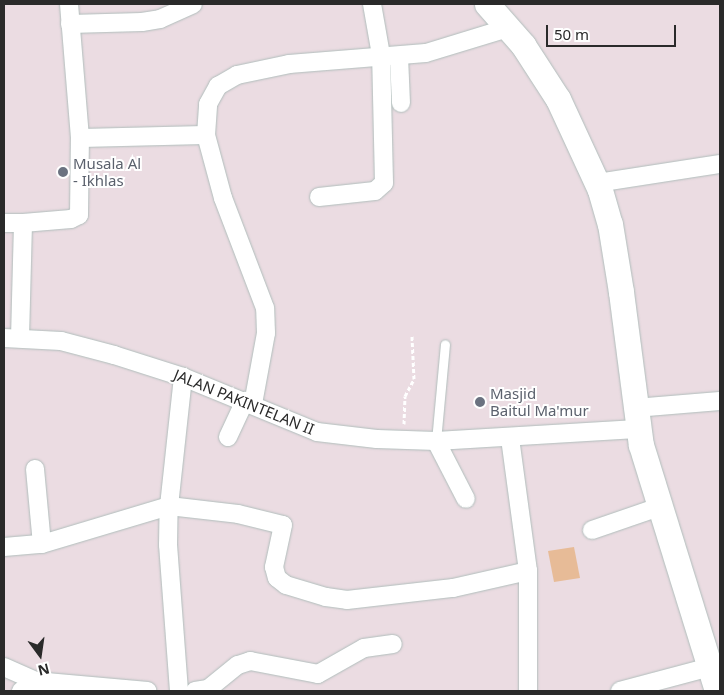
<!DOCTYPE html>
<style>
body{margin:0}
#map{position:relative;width:724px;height:695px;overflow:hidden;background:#ebdce2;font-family:"Noto Sans",sans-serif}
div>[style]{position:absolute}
.pitch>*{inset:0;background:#e7bb97}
.path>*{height:3px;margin-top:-1.5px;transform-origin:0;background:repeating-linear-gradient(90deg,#fff 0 4px,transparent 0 6.5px)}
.roads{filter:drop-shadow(0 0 1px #b0bdbb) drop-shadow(0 0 1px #b0bdbb)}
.service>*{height:9px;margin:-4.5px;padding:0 4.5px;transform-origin:4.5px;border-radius:4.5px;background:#fff}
.minor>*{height:18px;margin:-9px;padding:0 9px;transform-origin:9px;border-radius:9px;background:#fff}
.secondary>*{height:25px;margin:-12.5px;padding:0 12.5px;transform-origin:12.5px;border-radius:12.5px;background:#fff}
.dots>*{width:14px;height:14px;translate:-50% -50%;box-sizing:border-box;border:2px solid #fff;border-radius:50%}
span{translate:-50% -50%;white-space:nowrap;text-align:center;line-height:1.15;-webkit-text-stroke:4px #fff;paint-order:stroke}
.worship-label{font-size:15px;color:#5b616d}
.left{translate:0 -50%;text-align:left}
.street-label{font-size:15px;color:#2a2a2a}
.frame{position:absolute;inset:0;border:5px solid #2a2a2a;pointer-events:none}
.north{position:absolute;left:15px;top:630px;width:50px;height:50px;-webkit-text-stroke:4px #fff;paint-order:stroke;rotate:166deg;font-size:14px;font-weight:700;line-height:20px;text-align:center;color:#2a2a2a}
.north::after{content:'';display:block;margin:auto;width:18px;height:22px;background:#2a2a2a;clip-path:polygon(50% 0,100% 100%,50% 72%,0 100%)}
.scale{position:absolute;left:546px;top:25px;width:130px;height:22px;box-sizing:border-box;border:2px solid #2a2a2a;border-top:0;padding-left:6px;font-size:15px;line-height:18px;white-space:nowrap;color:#2a2a2a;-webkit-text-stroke:4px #fff;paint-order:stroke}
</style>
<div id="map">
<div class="pitch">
<i style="clip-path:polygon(574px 547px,580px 578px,554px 582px,548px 551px)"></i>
</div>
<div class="path">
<i style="left:404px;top:424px;width:28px;rotate:-88deg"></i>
<i style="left:405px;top:396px;width:19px;rotate:-62deg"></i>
<i style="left:414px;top:379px;width:43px;rotate:-92.7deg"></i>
</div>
<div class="roads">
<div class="service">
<i style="left:436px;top:441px;width:97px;rotate:-84.7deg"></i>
</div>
<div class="minor">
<i style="left:69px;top:4px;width:134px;rotate:85.3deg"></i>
<i style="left:70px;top:24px;width:72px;rotate:-1.6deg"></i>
<i style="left:142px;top:22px;width:18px;rotate:-9deg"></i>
<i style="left:160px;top:19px;width:36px;rotate:-24deg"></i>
<i style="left:399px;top:56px;width:47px;rotate:87.6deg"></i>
<i style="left:597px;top:183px;width:124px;rotate:-8.8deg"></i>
<i style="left:319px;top:197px;width:56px;rotate:-6.1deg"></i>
<i style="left:375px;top:191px;width:12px;rotate:-42deg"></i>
<i style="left:384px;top:183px;width:128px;rotate:-91.3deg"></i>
<i style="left:381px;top:55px;width:52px;rotate:-100deg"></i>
<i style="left:4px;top:223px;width:19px"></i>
<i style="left:4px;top:338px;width:57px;rotate:3deg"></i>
<i style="left:61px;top:341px;width:55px;rotate:14.8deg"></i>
<i style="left:114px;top:355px;width:72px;rotate:17.7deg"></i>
<i style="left:183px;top:377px;width:145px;rotate:22.3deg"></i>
<i style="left:317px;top:432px;width:60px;rotate:6.7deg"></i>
<i style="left:377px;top:439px;width:59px;rotate:1.9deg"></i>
<i style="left:436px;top:441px;width:201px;rotate:-3.4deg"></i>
<i style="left:20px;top:338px;width:115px;rotate:-88.5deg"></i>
<i style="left:23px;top:223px;width:48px;rotate:-4.8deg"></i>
<i style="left:71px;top:219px;width:9px;rotate:-27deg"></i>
<i style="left:79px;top:215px;width:77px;rotate:-89.3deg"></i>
<i style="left:80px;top:138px;width:126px;rotate:-1.4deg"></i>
<i style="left:253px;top:404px;width:72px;rotate:-79.6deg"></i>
<i style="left:266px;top:333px;width:25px;rotate:-92deg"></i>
<i style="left:265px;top:308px;width:118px;rotate:-110.9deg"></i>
<i style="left:223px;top:198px;width:65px;rotate:-105.1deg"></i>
<i style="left:206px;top:135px;width:31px;rotate:-86deg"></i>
<i style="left:208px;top:104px;width:21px;rotate:-61deg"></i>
<i style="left:218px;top:86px;width:22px;rotate:-30deg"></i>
<i style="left:237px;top:75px;width:53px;rotate:-11.9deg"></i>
<i style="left:289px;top:64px;width:137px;rotate:-4.6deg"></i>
<i style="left:426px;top:53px;width:86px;rotate:-17deg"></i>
<i style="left:635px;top:408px;width:85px;rotate:-4.7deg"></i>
<i style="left:228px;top:437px;width:40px;rotate:-65deg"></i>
<i style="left:510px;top:438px;width:134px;rotate:82.3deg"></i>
<i style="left:528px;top:571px;width:120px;rotate:90deg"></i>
<i style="left:436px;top:441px;width:65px;rotate:62.7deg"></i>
<i style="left:35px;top:469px;width:75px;rotate:84.7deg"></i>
<i style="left:592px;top:530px;width:71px;rotate:-18.9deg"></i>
<i style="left:4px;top:547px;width:38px;rotate:-5deg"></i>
<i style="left:42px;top:544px;width:133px;rotate:-16.7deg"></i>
<i style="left:169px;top:506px;width:69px;rotate:6.6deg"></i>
<i style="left:238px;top:514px;width:46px;rotate:13.7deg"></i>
<i style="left:283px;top:525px;width:43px;rotate:102.1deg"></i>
<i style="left:274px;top:567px;width:11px;rotate:75deg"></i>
<i style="left:277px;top:578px;width:11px;rotate:38deg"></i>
<i style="left:286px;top:585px;width:42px;rotate:16.7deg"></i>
<i style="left:326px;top:597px;width:21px;rotate:8deg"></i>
<i style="left:347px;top:600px;width:107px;rotate:-6.5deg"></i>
<i style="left:453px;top:588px;width:77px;rotate:-12.8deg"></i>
<i style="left:4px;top:667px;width:34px;rotate:24deg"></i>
<i style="left:21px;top:691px;width:17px;rotate:-36deg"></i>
<i style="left:35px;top:681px;width:113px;rotate:5.1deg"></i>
<i style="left:179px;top:691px;width:146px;rotate:-94.3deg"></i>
<i style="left:168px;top:545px;width:39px;rotate:-89deg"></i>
<i style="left:169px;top:506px;width:130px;rotate:-83.8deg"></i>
<i style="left:195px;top:691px;width:13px;rotate:-9deg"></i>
<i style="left:208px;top:689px;width:38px;rotate:-39deg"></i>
<i style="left:238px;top:665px;width:13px;rotate:-18deg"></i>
<i style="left:250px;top:661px;width:69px;rotate:10.8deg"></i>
<i style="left:318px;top:674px;width:53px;rotate:-29.5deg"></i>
<i style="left:364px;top:648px;width:29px;rotate:-8deg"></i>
<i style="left:620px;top:691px;width:93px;rotate:-14.9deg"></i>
</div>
<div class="secondary">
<i style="left:487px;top:4px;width:55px;rotate:48.7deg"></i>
<i style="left:523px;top:45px;width:64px;rotate:57.1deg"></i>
<i style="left:558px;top:99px;width:100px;rotate:65.2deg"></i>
<i style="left:600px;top:190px;width:35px;rotate:74deg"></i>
<i style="left:610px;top:224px;width:69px;rotate:80.8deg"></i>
<i style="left:621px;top:292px;width:154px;rotate:82.6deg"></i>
<i style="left:641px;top:445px;width:257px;rotate:72.8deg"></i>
</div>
</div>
<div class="dots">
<i style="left:63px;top:172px;background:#6b7280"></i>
<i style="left:480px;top:402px;background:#6b7280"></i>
</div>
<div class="worship-label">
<span class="left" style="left:73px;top:172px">Musala Al<br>- Ikhlas</span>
<span class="left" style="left:490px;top:402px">Masjid<br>Baitul Ma'mur</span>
</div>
<div class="street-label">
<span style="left:244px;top:402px;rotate:22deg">JALAN PAKINTELAN II</span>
</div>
<div class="frame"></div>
<div class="north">N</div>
<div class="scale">50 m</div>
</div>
